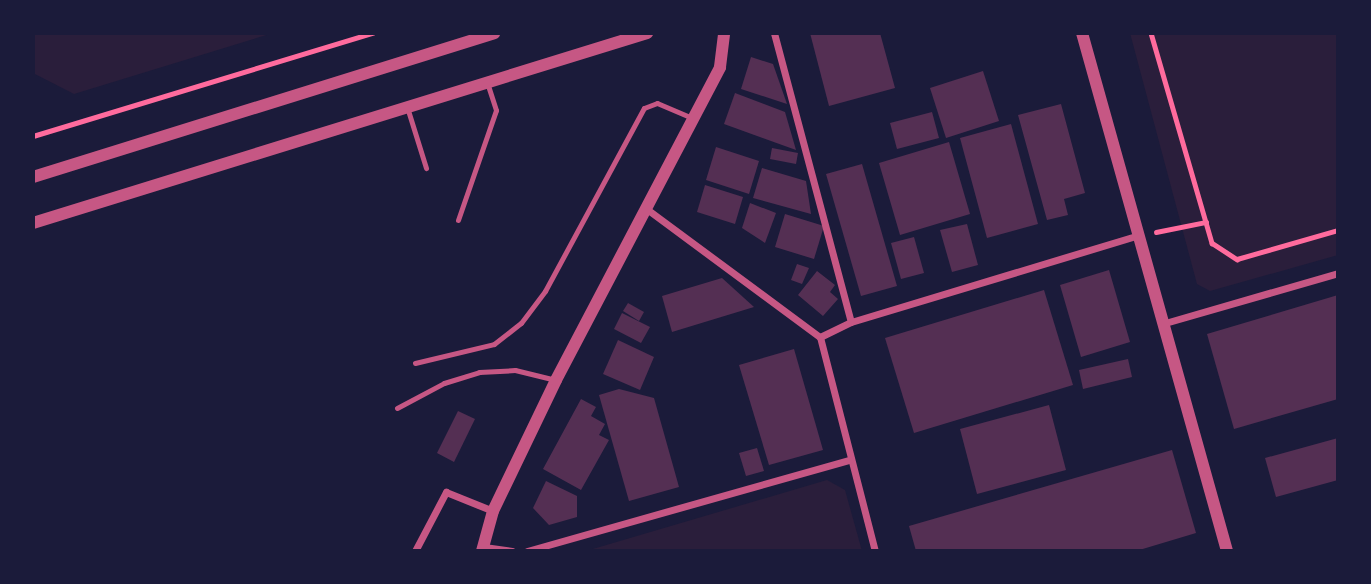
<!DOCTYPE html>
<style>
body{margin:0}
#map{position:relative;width:1371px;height:584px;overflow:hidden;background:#1b1b3a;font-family:"Sofia Sans Condensed",sans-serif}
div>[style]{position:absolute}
.green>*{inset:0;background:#2a1e3b}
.building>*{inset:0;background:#542f53}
.path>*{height:4.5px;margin:-2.25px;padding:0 2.25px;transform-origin:2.25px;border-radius:2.25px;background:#ff6b9d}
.service>*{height:5px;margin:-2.5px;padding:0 2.5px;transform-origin:2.5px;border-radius:2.5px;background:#c65784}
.minor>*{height:7px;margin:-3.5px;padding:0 3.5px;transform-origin:3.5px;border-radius:3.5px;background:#c65784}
.tertiary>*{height:12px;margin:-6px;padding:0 6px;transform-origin:6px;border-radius:6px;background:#c65784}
span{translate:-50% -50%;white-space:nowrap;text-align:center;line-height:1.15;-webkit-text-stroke:6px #1b1b3a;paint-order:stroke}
.frame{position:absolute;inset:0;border:35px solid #1b1b3a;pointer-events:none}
</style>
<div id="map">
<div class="green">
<i style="clip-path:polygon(33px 33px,273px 33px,74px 94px,33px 73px)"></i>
<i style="clip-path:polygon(1130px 33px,1338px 33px,1338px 255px,1210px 291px,1197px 284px)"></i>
<i style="clip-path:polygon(827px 480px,845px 490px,862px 551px,586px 551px)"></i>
</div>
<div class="building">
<i style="clip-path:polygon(810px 33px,880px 33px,895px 88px,829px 106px)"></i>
<i style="clip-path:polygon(751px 57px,773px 64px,787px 104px,741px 89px)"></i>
<i style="clip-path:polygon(983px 71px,999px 121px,946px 138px,930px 88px)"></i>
<i style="clip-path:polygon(735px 93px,785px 112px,796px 150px,724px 124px)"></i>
<i style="clip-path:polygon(1061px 104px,1085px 193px,1064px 199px,1068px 215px,1047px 220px,1018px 115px)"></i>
<i style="clip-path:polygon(932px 112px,939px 138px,897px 149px,890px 123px)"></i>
<i style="clip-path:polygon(1011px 124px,1038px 224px,987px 238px,960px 138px)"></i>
<i style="clip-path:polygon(949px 142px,970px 214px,900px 235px,879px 163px)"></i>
<i style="clip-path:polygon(716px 147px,759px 161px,749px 194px,706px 180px)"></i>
<i style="clip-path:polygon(772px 148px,798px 153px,796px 164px,770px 159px)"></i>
<i style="clip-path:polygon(862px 164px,897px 286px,861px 296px,826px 174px)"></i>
<i style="clip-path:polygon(762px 168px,806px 181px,811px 214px,753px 198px)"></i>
<i style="clip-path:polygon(705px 185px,743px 197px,735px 224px,697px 212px)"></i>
<i style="clip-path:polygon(750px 203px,776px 213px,765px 243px,742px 228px)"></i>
<i style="clip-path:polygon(785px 214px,824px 226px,814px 259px,775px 247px)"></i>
<i style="clip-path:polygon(967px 224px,978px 265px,952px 272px,940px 230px)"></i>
<i style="clip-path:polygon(914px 237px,924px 273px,901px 279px,891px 243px)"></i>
<i style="clip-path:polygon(797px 264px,809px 268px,802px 284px,791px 280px)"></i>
<i style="clip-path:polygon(1109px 270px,1130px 342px,1081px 357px,1060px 285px)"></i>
<i style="clip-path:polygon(817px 271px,835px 285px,830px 292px,838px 299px,823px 316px,798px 295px)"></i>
<i style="clip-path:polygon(722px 278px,754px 307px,672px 332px,662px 296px)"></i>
<i style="clip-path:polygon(1044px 290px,1073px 385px,914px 433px,885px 338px)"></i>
<i style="clip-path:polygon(1338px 295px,1338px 399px,1234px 429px,1207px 334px)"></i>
<i style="clip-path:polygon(628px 303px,644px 312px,639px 321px,623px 311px)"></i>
<i style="clip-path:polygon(622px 313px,650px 327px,641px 343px,614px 329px)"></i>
<i style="clip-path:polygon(618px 340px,654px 357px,640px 390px,603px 374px)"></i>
<i style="clip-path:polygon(794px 349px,823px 450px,769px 465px,739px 365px)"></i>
<i style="clip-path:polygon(1128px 359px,1132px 377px,1083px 389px,1079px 370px)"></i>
<i style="clip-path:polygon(619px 389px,654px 398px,679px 487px,629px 501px,599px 395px)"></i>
<i style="clip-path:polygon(581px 399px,596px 407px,591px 416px,605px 424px,599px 435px,609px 440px,581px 490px,543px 469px)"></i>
<i style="clip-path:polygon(1049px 405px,1066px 470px,977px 494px,960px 429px)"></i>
<i style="clip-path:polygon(458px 411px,475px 419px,454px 462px,437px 453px)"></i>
<i style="clip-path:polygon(1338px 438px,1338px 480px,1276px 497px,1265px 458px)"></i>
<i style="clip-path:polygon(757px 448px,764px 471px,746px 476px,739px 453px)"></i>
<i style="clip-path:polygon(1172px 450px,1196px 533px,1136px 551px,916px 551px,909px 526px)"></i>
<i style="clip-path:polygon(546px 481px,577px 496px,577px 517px,549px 525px,533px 508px)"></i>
</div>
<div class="path">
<i style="left:1151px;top:33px;width:219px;rotate:73.8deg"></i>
<i style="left:1212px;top:243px;width:30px;rotate:33deg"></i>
<i style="left:1237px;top:259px;width:105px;rotate:-16deg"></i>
<i style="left:33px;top:136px;width:355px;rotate:-16.9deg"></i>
<i style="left:1156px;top:232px;width:51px;rotate:-11.3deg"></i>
</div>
<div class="service">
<i style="left:407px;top:107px;width:64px;rotate:72.7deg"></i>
<i style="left:458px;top:220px;width:116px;rotate:-70.9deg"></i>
<i style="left:496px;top:110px;width:28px;rotate:-108deg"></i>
<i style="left:415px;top:363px;width:81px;rotate:-13.5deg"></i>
<i style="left:494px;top:344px;width:34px;rotate:-38deg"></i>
<i style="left:521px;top:323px;width:40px;rotate:-53deg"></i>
<i style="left:545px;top:291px;width:208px;rotate:-61.6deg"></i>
<i style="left:644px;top:108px;width:14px;rotate:-21deg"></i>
<i style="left:657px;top:103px;width:39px;rotate:23deg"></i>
<i style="left:397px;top:408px;width:53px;rotate:-28deg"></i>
<i style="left:444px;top:383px;width:37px;rotate:-17deg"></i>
<i style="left:479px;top:372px;width:36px;rotate:-3deg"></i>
<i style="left:515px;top:370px;width:42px;rotate:13.7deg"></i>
</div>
<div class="minor">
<i style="left:774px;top:33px;width:299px;rotate:75.1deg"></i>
<i style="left:644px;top:207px;width:219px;rotate:36.5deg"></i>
<i style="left:820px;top:337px;width:221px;rotate:75.6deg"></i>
<i style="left:1165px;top:323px;width:180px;rotate:-16.1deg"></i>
<i style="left:820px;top:337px;width:34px;rotate:-26deg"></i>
<i style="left:851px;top:322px;width:301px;rotate:-16.8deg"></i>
<i style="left:484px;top:547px;width:28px;rotate:8deg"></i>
<i style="left:415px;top:551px;width:67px;rotate:-62.3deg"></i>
<i style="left:446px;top:492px;width:51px;rotate:22deg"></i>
<i style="left:527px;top:551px;width:335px;rotate:-15.8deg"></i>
</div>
<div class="tertiary">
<i style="left:1082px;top:33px;width:538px;rotate:74.36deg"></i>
<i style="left:33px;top:177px;width:483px;rotate:-17.3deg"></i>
<i style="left:33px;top:223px;width:643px;rotate:-17.19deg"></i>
<i style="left:482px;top:551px;width:41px;rotate:-74.6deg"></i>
<i style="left:493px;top:511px;width:145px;rotate:-64.3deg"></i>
<i style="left:556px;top:380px;width:353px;rotate:-62.3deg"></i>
<i style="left:720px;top:67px;width:34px;rotate:-83deg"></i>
</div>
<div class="frame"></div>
</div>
